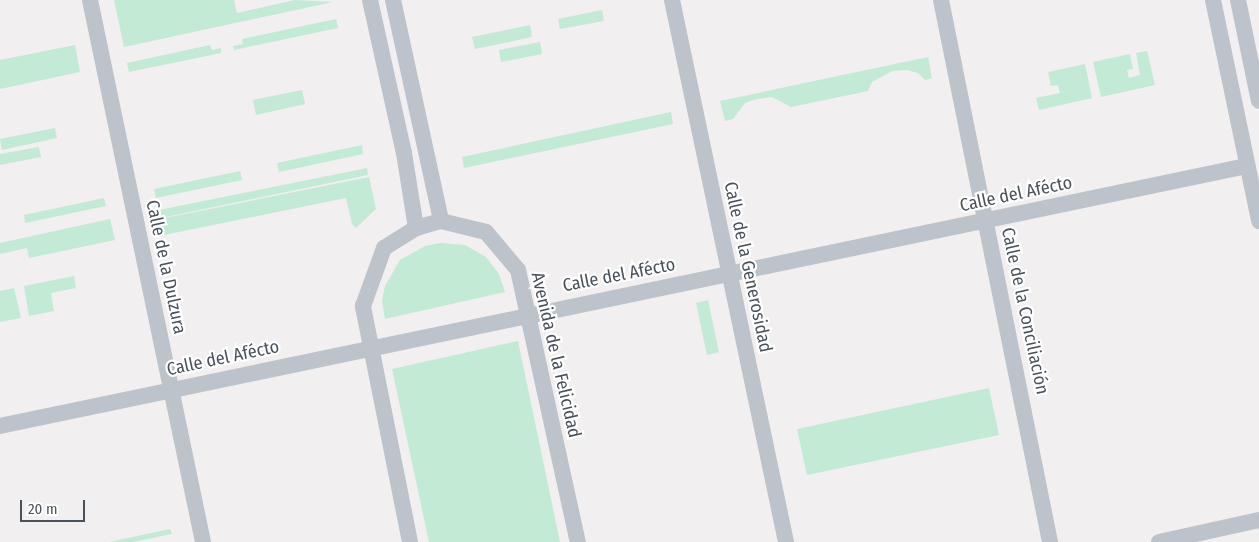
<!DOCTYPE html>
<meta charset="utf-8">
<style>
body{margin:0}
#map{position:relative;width:1259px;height:542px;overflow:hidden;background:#f1efef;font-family:"Fira Sans Condensed",sans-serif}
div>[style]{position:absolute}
.green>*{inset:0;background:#c2ead4}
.minor>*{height:16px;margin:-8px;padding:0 8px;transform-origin:8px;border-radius:8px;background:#bcc3ca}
span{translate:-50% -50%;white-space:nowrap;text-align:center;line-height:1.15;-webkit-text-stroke:4.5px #fff;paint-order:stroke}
.street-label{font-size:18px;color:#49515b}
.scale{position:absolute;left:20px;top:500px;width:65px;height:22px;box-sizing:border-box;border:2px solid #49515b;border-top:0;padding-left:6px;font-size:15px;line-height:18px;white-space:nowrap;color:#49515b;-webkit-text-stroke:4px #fff;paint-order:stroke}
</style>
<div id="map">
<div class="green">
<i style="clip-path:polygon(114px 0,234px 0,237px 13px,295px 0,333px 2px,124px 47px)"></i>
<i style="clip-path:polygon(602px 10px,604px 21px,560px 29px,558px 19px)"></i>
<i style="clip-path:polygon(336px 19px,338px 28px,234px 50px,233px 46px,243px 44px,242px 39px)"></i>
<i style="clip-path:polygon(530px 25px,532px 37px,475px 49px,472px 37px)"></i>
<i style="clip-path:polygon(540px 42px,542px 54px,501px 62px,499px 50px)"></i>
<i style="clip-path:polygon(75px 45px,80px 72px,0 89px,0 60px)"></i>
<i style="clip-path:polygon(210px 45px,212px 50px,221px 48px,221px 53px,129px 72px,127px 63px)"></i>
<i style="clip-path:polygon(1147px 51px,1155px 85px,1101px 97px,1093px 62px,1130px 54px,1133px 69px,1127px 70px,1129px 78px,1140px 75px,1136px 53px)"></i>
<i style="clip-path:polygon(928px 57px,932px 78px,925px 80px,918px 73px,907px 70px,892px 71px,872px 82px,868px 91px,791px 107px,772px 97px,757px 99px,745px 103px,733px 119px,725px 121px,720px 101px)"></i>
<i style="clip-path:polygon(1085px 64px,1092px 98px,1039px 110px,1036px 98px,1060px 93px,1058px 85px,1051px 86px,1048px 72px)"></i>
<i style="clip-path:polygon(302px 90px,305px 104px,256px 115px,253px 100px)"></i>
<i style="clip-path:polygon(671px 112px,673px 124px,464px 168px,462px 157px)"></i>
<i style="clip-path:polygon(55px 128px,57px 138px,2px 150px,0 139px)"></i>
<i style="clip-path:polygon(362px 145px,363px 154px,279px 172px,277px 163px)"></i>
<i style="clip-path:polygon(39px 147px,41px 157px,0 165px,0 154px)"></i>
<i style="clip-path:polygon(367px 168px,368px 175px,161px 218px,159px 210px)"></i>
<i style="clip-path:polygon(240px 171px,242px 180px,156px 198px,154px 189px)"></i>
<i style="clip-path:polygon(369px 177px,376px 209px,356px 228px,352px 224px,346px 198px,164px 235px,160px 219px)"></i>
<i style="clip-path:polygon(104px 198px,106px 206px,25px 223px,24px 215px)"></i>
<i style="clip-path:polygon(110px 219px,115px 240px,29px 258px,27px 248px,0 254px,0 243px)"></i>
<i style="clip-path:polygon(440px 243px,465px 245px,486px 257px,499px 274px,505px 292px,385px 319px,382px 301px,385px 286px,400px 260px,425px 246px)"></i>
<i style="clip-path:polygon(74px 276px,76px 288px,51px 293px,54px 311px,29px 316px,24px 286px)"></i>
<i style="clip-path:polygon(14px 288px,21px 318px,0 322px,0 291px)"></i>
<i style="clip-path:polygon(708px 300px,719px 352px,707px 355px,696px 303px)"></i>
<i style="clip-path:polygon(518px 341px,560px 542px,429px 542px,392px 369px)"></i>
<i style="clip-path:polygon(989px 388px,999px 435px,807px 475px,797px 429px)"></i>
<i style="clip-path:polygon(170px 529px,172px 534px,133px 542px,109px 542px)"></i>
</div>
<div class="minor">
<i style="left:90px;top:0;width:554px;rotate:78.22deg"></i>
<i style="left:370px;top:0;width:157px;rotate:77.5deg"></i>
<i style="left:404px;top:153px;width:76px;rotate:80.9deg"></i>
<i style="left:393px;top:0;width:226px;rotate:77.7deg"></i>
<i style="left:672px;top:0;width:554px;rotate:78.12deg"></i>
<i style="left:941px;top:0;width:553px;rotate:78.63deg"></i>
<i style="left:1213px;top:0;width:226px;rotate:78.2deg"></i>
<i style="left:1238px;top:0;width:103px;rotate:78.3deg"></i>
<i style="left:0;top:426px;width:1274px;rotate:-11.78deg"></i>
<i style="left:410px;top:542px;width:241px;rotate:-101.3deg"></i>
<i style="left:363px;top:306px;width:62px;rotate:-70.1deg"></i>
<i style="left:384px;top:248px;width:38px;rotate:-32deg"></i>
<i style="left:416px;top:228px;width:26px;rotate:-16deg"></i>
<i style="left:441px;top:221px;width:46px;rotate:13.7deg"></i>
<i style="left:486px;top:232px;width:50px;rotate:49.9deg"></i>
<i style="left:518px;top:270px;width:279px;rotate:77.6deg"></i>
<i style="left:1159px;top:542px;width:102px;rotate:-12.4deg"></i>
</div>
<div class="street-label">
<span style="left:1016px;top:194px;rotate:-12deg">Calle del Afécto</span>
<span style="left:166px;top:267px;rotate:78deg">Calle de la Dulzura</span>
<span style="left:748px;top:267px;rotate:78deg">Calle de la Generosidad</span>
<span style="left:619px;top:275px;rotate:-11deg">Calle del Afécto</span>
<span style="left:1025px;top:311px;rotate:78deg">Calle de la Conciliación</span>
<span style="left:556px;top:355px;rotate:77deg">Avenida de la Felicidad</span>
<span style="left:223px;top:358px;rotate:-12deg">Calle del Afécto</span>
</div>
<div class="scale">20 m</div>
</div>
